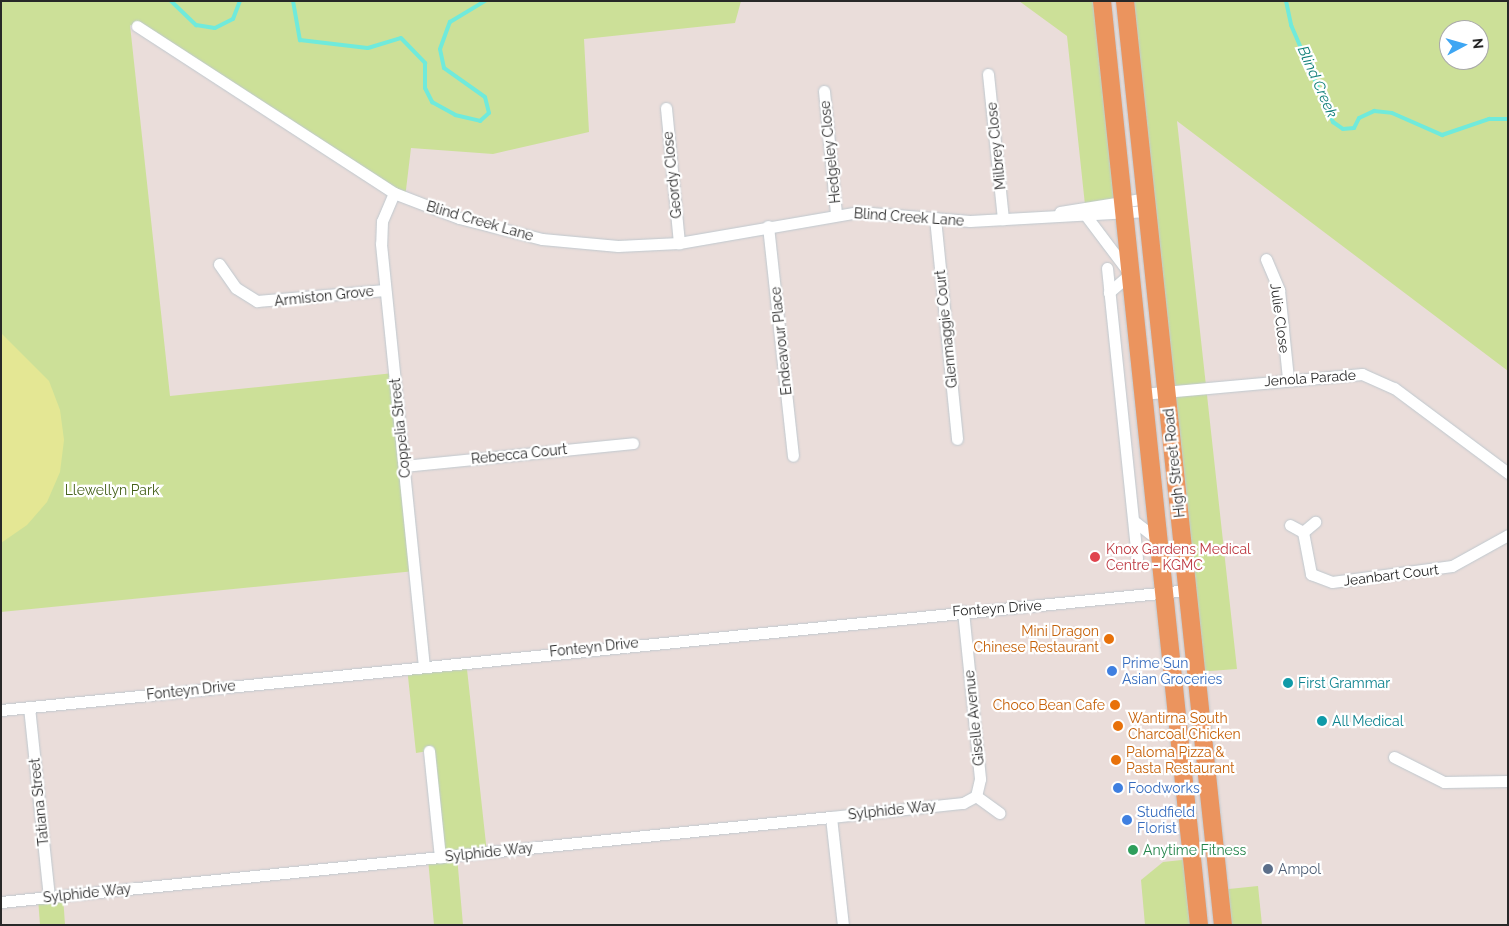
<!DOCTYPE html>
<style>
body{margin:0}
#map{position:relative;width:1509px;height:926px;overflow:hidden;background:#eaddda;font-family:Raleway,sans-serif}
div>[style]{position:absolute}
.green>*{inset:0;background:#cce098}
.pitch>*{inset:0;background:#e4e794}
.stream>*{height:4px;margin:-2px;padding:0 2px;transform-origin:2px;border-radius:2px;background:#70eadb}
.roads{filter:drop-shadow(0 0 1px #bfc8ce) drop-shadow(0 0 1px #bfc8ce)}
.street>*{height:11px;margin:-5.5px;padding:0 5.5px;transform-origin:5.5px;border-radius:5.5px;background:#fff}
.primary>*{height:18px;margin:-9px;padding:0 9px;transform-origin:9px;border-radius:9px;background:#eb945e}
.dots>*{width:14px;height:14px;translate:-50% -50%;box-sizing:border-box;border:2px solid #fff;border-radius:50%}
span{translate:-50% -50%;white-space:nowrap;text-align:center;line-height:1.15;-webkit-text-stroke:4.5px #fff;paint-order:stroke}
.street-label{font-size:14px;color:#282828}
.park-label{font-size:14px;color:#46621c}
.health-label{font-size:14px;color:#be3a42}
.left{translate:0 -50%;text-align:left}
.food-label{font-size:14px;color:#c56008}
.right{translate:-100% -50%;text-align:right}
.shop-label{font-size:14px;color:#366cbe}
.culture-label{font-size:14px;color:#0d838f}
.leisure-label{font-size:14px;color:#27864d}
.service-label{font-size:14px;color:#4e5e75}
.water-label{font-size:15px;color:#12807a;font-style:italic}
.frame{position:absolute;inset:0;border:2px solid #282828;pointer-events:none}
.north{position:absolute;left:1439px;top:20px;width:50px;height:50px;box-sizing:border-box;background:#fff;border:1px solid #a9a9a9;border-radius:50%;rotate:84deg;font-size:14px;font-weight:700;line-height:20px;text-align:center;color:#282828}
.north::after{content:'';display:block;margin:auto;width:18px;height:22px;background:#3ea6f3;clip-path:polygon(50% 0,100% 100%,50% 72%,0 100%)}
</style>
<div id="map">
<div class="green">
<i style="clip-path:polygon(1px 1px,741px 1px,735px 23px,584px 39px,589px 132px,493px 154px,411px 148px,405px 198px,130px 25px,170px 396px,394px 373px,415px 571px,1px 612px)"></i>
<i style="clip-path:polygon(1019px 1px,1102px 1px,1122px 201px,1085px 205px,1067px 36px)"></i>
<i style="clip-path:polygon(evenodd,1126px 1px,1508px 1px,1508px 371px,1177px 121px,1237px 669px,1196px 672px,1126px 1px,1449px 30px,1479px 30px,1479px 60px,1449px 60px,1449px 30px)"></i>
<i style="clip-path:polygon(466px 660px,487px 853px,457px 856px,463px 925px,434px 925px,428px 859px,440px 857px,428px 751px,416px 753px,407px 667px)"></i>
<i style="clip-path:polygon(1191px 859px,1199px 925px,1145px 925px,1141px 880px,1163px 862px)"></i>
<i style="clip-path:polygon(1258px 886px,1262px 925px,1223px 925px,1219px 890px)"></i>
<i style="clip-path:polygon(63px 896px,65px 925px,40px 925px,38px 898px)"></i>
</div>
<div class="pitch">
<i style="clip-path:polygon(1px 333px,49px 381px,60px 410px,64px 440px,60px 472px,47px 502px,27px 525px,1px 543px)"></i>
</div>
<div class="stream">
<i style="left:171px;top:1px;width:35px;rotate:44deg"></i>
<i style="left:196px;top:25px;width:19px;rotate:9deg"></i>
<i style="left:215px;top:28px;width:20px;rotate:-27deg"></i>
<i style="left:233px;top:19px;width:19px;rotate:-69deg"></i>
<i style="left:293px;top:1px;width:40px;rotate:80deg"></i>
<i style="left:300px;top:40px;width:68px;rotate:6.7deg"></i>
<i style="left:368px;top:48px;width:34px;rotate:-17deg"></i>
<i style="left:401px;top:38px;width:35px;rotate:46deg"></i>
<i style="left:425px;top:63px;width:25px;rotate:90deg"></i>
<i style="left:425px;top:88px;width:16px;rotate:63deg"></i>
<i style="left:432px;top:102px;width:26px;rotate:29deg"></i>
<i style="left:455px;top:115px;width:26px;rotate:13deg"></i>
<i style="left:480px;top:121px;width:12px;rotate:-42deg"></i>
<i style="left:489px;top:113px;width:16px;rotate:-104deg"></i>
<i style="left:485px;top:97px;width:50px;rotate:-144.7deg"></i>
<i style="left:444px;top:68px;width:19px;rotate:-102deg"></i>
<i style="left:440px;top:49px;width:29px;rotate:-70deg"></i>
<i style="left:450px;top:22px;width:41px;rotate:-31deg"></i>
<i style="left:1286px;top:1px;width:25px;rotate:78deg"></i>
<i style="left:1291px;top:25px;width:106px;rotate:66.6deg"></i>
<i style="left:1333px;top:122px;width:12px;rotate:35deg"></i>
<i style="left:1343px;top:129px;width:11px;rotate:-5deg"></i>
<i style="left:1354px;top:128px;width:11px;rotate:-63deg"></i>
<i style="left:1359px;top:118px;width:17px;rotate:-25deg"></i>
<i style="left:1374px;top:111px;width:18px;rotate:6deg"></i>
<i style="left:1392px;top:113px;width:55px;rotate:23.7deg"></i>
<i style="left:1442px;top:135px;width:50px;rotate:-18.8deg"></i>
<i style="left:1489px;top:119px;width:19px"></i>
</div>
<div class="roads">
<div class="street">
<i style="left:137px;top:26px;width:306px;rotate:33deg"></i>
<i style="left:394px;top:193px;width:70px;rotate:21deg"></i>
<i style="left:459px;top:218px;width:86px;rotate:14.2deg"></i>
<i style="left:542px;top:239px;width:76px;rotate:5.3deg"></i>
<i style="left:618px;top:246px;width:61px;rotate:-2.8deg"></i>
<i style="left:679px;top:243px;width:183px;rotate:-9.8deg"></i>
<i style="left:859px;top:212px;width:111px;rotate:4.6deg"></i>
<i style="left:970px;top:221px;width:178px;rotate:-3.2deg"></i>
<i style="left:988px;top:74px;width:146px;rotate:84.1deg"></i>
<i style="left:824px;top:91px;width:124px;rotate:84.4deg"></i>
<i style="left:666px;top:108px;width:136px;rotate:84.5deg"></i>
<i style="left:394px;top:193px;width:30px;rotate:113deg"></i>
<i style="left:382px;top:221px;width:23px;rotate:92deg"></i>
<i style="left:381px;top:244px;width:423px;rotate:84.2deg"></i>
<i style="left:1060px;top:212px;width:87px;rotate:-9.2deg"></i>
<i style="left:1087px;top:217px;width:71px;rotate:53deg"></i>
<i style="left:1130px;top:274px;width:28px;rotate:139deg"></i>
<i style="left:935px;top:218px;width:222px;rotate:84.3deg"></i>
<i style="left:768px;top:226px;width:231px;rotate:83.8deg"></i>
<i style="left:1266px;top:259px;width:34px;rotate:67deg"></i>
<i style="left:1279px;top:290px;width:88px;rotate:84.2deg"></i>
<i style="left:219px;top:264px;width:29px;rotate:55deg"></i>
<i style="left:236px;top:288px;width:25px;rotate:32deg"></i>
<i style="left:257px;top:301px;width:128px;rotate:-4.9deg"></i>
<i style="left:1107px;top:268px;width:292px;rotate:84.1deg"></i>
<i style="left:1142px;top:394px;width:221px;rotate:-5.2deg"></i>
<i style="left:1362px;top:374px;width:35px;rotate:24deg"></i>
<i style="left:1394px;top:388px;width:142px;rotate:36.7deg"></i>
<i style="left:404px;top:466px;width:230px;rotate:-5.7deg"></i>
<i style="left:1134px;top:521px;width:29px;rotate:38deg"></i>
<i style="left:1290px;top:525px;width:15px;rotate:28deg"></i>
<i style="left:1303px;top:532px;width:16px;rotate:-40deg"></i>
<i style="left:1303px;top:532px;width:43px;rotate:79.2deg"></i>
<i style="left:1311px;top:574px;width:22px;rotate:21deg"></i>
<i style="left:1332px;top:582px;width:121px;rotate:-7.6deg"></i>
<i style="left:1452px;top:566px;width:64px;rotate:-29deg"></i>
<i style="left:963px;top:611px;width:169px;rotate:84.2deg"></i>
<i style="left:980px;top:779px;width:17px;rotate:103deg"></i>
<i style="left:976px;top:796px;width:29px;rotate:36deg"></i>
<i style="left:29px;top:707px;width:191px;rotate:84deg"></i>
<i style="left:1px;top:710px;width:1193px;rotate:-5.77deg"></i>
<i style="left:429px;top:751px;width:107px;rotate:84.1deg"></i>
<i style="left:1394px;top:757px;width:56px;rotate:26.6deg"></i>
<i style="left:1444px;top:782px;width:64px;rotate:-0.9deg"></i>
<i style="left:831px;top:817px;width:109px;rotate:83.7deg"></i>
<i style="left:1px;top:902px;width:834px;rotate:-5.85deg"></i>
<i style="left:831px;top:817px;width:133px;rotate:-6.1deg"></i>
<i style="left:963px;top:803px;width:15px;rotate:-28deg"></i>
</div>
<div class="primary">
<i style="left:1102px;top:1px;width:929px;rotate:84.01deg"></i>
<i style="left:1125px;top:1px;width:929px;rotate:83.95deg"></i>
</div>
</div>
<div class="dots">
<i style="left:1095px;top:557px;background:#e0444e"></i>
<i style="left:1109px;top:639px;background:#e8710a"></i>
<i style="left:1112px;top:671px;background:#3f7fe0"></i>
<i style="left:1288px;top:683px;background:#0f9aa8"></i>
<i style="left:1115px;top:705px;background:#e8710a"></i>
<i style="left:1322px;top:721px;background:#0f9aa8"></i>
<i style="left:1118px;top:726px;background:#e8710a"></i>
<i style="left:1116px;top:760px;background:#e8710a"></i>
<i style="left:1118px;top:788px;background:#3f7fe0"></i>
<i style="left:1127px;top:820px;background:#3f7fe0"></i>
<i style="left:1133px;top:850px;background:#2e9e5b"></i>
<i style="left:1268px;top:869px;background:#5c6f8a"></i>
</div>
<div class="street-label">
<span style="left:996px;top:146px;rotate:-96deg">Milbrey Close</span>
<span style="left:830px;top:152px;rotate:-96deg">Hedgeley Close</span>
<span style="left:672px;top:175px;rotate:-96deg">Geordy Close</span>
<span style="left:909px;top:217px;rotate:4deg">Blind Creek Lane</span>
<span style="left:480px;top:221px;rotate:16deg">Blind Creek Lane</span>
<span style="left:324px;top:296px;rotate:-6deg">Armiston Grove</span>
<span style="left:1280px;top:318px;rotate:82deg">Julie Close</span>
<span style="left:946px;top:329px;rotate:-96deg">Glenmaggie Court</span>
<span style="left:781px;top:341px;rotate:-96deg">Endeavour Place</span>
<span style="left:1310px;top:378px;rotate:-4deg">Jenola Parade</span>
<span style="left:400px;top:428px;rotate:-96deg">Coppelia Street</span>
<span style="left:519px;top:454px;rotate:-6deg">Rebecca Court</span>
<span style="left:1174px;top:463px;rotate:-96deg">High Street Road</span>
<span style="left:1391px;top:575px;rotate:-7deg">Jeanbart Court</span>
<span style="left:997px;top:608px;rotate:-4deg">Fonteyn Drive</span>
<span style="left:594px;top:647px;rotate:-6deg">Fonteyn Drive</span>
<span style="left:191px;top:690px;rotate:-6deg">Fonteyn Drive</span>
<span style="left:974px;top:718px;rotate:-96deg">Giselle Avenue</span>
<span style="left:39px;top:802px;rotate:-96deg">Tatiana Street</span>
<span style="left:892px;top:810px;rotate:-6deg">Sylphide Way</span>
<span style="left:489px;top:852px;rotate:-6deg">Sylphide Way</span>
<span style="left:87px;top:893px;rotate:-6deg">Sylphide Way</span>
</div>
<div class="park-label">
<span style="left:112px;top:490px">Llewellyn Park</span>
</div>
<div class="health-label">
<span class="left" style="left:1106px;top:557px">Knox Gardens Medical<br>Centre - KGMC</span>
</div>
<div class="food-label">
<span class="right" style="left:1099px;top:639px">Mini Dragon<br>Chinese Restaurant</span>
<span class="right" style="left:1105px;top:705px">Choco Bean Cafe</span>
<span class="left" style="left:1128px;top:726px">Wantirna South<br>Charcoal Chicken</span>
<span class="left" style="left:1126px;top:760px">Paloma Pizza &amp;<br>Pasta Restaurant</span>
</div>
<div class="shop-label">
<span class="left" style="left:1122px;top:671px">Prime Sun<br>Asian Groceries</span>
<span class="left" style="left:1128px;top:788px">Foodworks</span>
<span class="left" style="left:1137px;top:820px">Studfield<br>Florist</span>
</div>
<div class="culture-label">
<span class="left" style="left:1298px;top:683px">First Grammar</span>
<span class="left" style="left:1332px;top:721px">All Medical</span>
</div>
<div class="leisure-label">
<span class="left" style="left:1143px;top:850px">Anytime Fitness</span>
</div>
<div class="service-label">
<span class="left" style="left:1278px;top:869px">Ampol</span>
</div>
<div class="water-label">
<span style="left:1317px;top:82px;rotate:66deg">Blind Creek</span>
</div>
<div class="frame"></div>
<div class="north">N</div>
</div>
